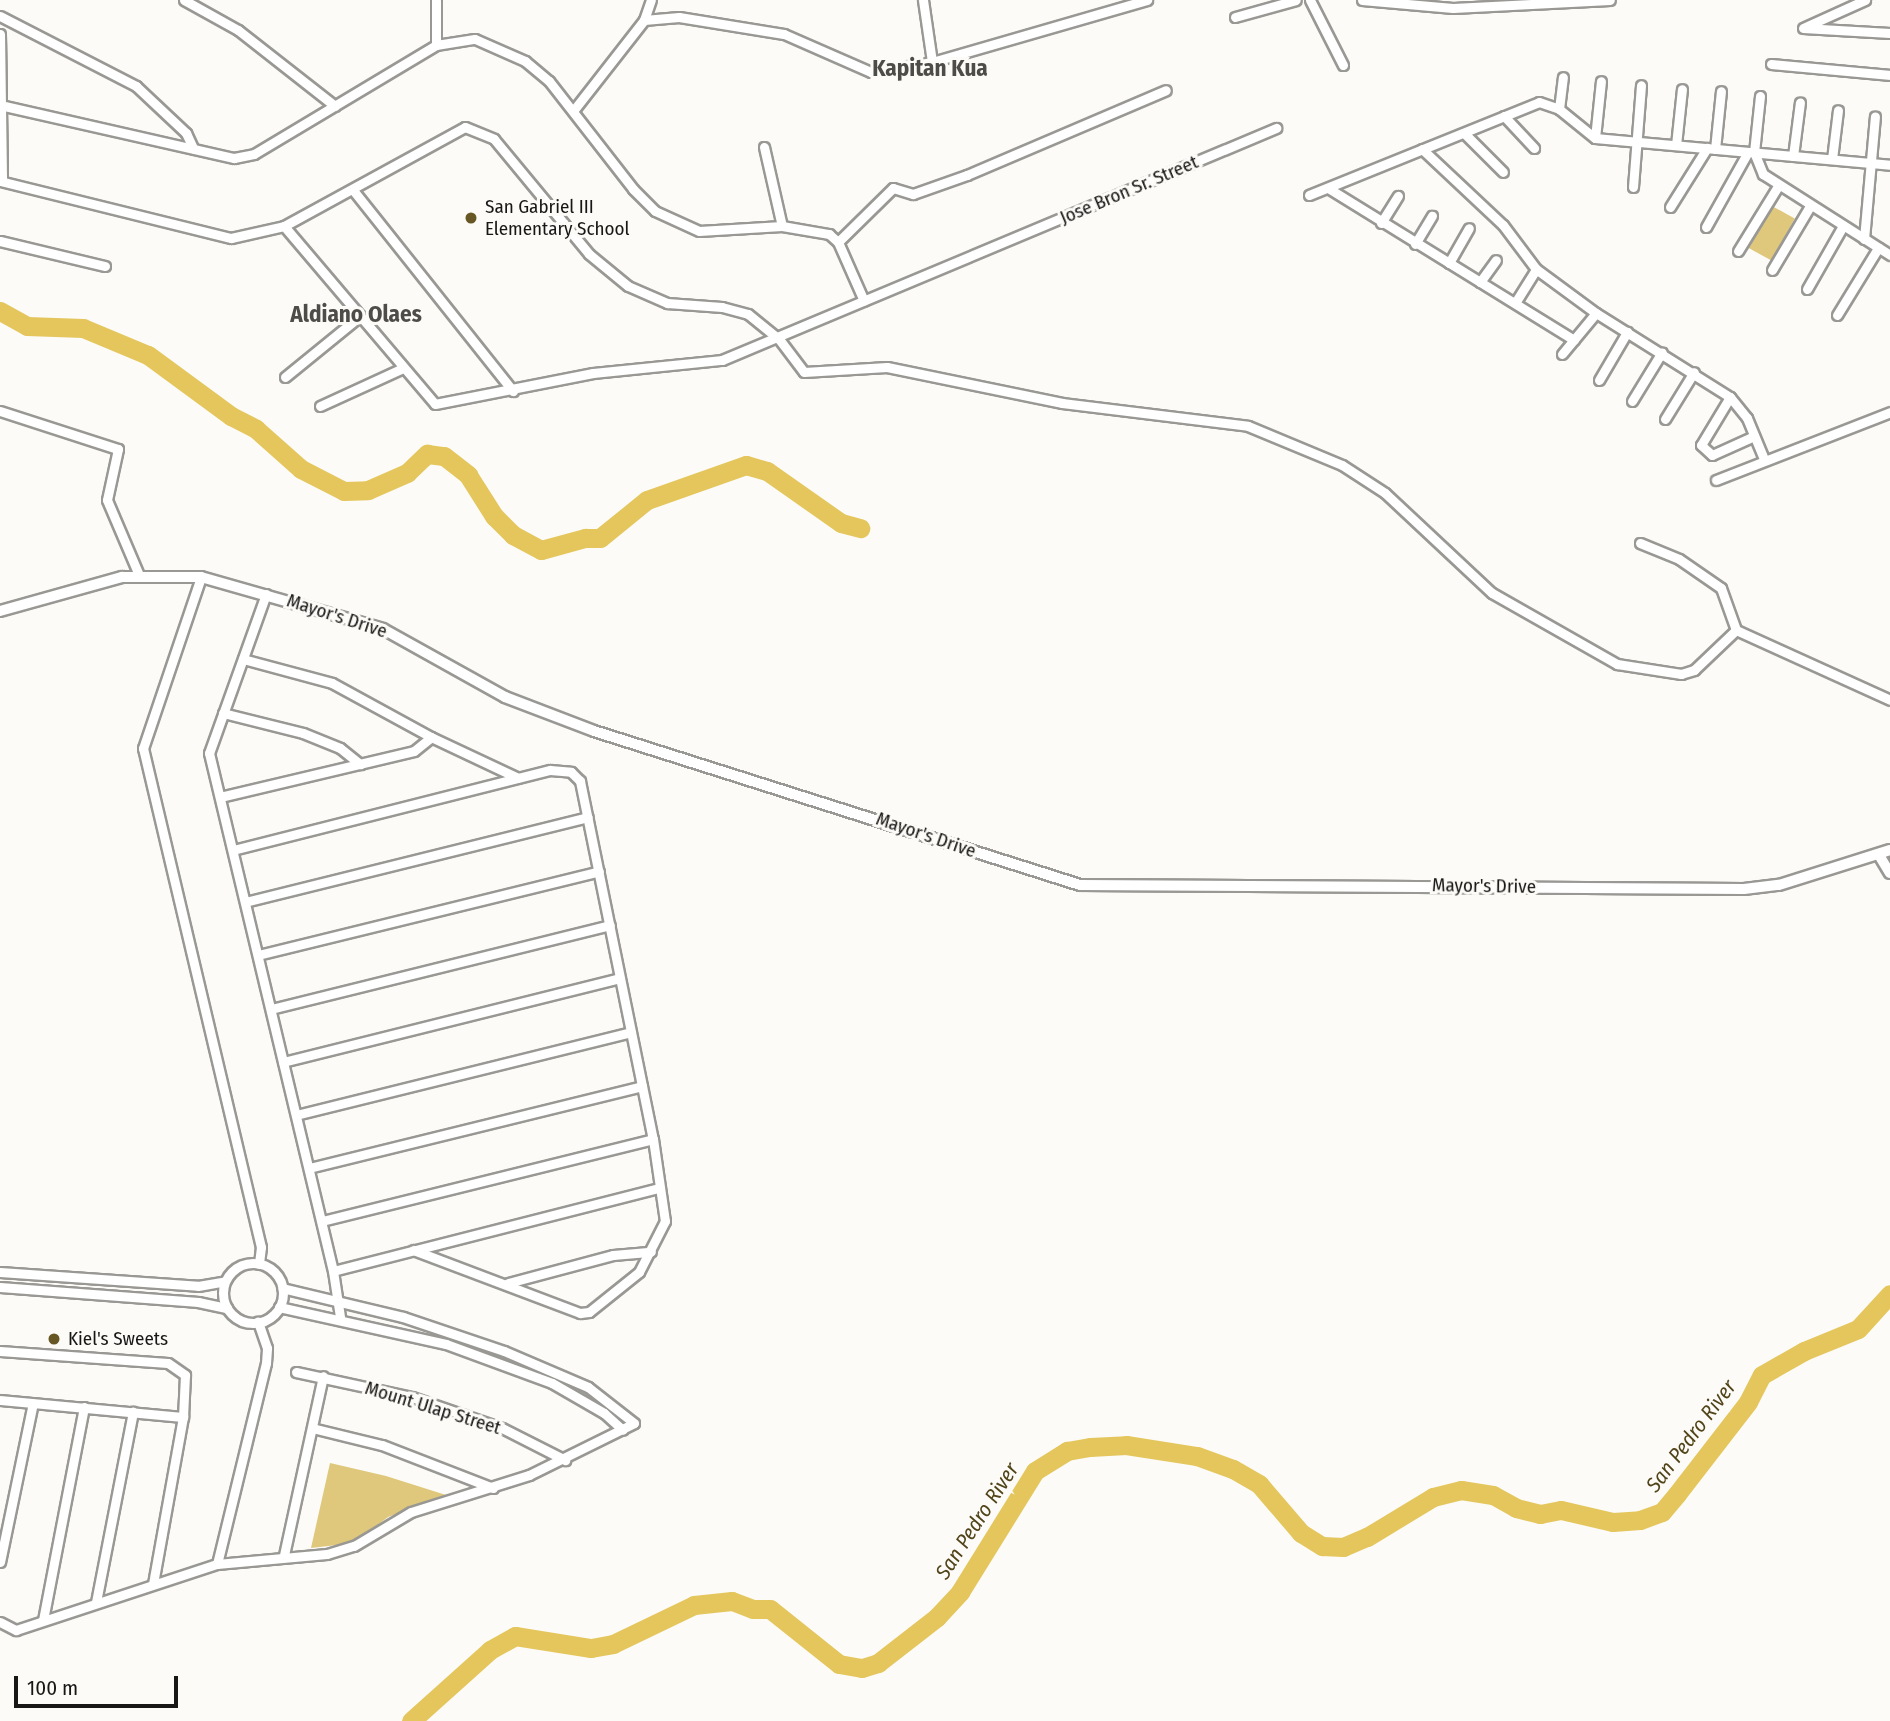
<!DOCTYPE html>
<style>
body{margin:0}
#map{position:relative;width:1890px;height:1721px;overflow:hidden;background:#fcfbf7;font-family:"Fira Sans Condensed",sans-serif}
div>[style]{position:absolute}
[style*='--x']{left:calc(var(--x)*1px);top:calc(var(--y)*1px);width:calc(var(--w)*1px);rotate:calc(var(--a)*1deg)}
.green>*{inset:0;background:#dfc87b;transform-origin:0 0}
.river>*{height:19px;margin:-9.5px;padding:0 9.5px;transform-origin:9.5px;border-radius:9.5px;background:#e4c65d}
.roads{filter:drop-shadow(2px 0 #999894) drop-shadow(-2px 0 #999894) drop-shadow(0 2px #999894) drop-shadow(0 -2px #999894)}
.minor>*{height:9px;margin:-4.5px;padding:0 4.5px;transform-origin:4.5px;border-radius:4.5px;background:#fff}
.minor>.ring{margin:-4.5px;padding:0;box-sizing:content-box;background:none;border:9px solid #fff;border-radius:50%}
.tertiary>*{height:10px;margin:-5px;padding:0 5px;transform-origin:5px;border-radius:5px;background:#fff}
.dots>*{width:19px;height:19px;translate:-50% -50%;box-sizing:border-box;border:4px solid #fcfbf7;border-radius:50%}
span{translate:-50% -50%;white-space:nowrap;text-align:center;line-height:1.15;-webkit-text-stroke:6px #fcfbf7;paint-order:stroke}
.street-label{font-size:19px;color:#181716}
.poi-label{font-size:19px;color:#181716}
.left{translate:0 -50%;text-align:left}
.water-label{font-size:21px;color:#514419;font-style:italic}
.quarter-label{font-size:23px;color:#4d4c49;font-weight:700}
.scale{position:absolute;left:14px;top:1676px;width:164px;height:32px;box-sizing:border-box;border:4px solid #181716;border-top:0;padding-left:9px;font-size:21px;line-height:24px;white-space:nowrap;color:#181716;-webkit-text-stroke:5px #fcfbf7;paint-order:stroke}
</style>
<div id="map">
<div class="green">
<i style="left:1772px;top:206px;width:26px;height:48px;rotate:29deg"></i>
<i style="clip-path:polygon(330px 1463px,386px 1476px,446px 1495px,388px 1517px,354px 1543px,311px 1548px)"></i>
</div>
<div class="river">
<i style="--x:0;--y:311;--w:31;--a:29"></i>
<i style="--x:27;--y:326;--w:56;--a:2"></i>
<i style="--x:83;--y:328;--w:70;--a:22.6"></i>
<i style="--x:148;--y:355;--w:103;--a:36.3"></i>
<i style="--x:231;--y:416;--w:28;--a:27"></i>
<i style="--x:256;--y:429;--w:60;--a:41.6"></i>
<i style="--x:301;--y:469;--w:48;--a:27.1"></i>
<i style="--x:344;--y:491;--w:24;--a:-2"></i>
<i style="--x:368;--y:490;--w:43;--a:-23.6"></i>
<i style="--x:407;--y:473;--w:28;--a:-44"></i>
<i style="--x:427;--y:454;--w:17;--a:7"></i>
<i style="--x:444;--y:456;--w:31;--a:38"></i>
<i style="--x:468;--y:475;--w:49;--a:57.6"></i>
<i style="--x:494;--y:516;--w:27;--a:45"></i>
<i style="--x:513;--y:535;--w:32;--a:28"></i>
<i style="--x:541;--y:550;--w:46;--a:-15.3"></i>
<i style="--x:585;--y:538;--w:15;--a:0"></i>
<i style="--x:600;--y:538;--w:60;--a:-39"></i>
<i style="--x:647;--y:500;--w:105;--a:-19.5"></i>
<i style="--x:746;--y:465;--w:22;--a:16"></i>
<i style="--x:767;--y:471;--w:90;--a:35.1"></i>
<i style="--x:841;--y:523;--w:20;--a:15"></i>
<i style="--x:411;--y:1721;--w:106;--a:-41.9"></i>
<i style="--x:490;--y:1650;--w:29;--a:-29"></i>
<i style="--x:515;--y:1636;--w:77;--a:9"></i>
<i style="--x:591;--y:1648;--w:22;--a:-10"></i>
<i style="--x:613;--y:1644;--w:90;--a:-25.7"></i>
<i style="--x:694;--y:1605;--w:38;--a:-6"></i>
<i style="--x:732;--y:1601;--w:22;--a:21"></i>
<i style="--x:753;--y:1609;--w:17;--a:0"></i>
<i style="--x:770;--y:1609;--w:88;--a:38.6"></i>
<i style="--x:839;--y:1664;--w:23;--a:10"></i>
<i style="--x:862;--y:1668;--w:17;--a:-17"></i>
<i style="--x:878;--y:1663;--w:75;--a:-37.9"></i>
<i style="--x:937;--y:1617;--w:34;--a:-47"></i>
<i style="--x:960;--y:1592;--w:142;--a:-58.2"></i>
<i style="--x:1035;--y:1471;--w:38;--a:-32"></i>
<i style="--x:1067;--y:1451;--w:23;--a:-10"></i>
<i style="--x:1090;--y:1447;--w:36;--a:-3"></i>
<i style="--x:1126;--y:1445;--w:72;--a:8.8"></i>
<i style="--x:1197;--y:1456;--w:38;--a:20"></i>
<i style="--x:1233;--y:1469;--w:30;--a:30"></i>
<i style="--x:1259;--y:1484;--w:65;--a:49.4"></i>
<i style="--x:1301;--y:1533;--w:25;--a:32"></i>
<i style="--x:1322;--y:1546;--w:21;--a:3"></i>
<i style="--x:1343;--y:1547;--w:26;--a:-23"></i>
<i style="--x:1367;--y:1537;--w:77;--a:-31.2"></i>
<i style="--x:1433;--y:1497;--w:29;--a:-14"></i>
<i style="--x:1461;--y:1490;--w:32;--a:9"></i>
<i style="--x:1493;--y:1495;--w:26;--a:29"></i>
<i style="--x:1516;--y:1508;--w:25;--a:14"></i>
<i style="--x:1540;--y:1514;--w:21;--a:-11"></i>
<i style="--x:1561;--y:1510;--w:53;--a:13"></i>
<i style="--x:1613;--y:1522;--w:27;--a:-4"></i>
<i style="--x:1640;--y:1520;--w:23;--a:-20"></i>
<i style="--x:1662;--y:1512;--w:23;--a:-50"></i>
<i style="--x:1677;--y:1494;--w:116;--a:-52.3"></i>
<i style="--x:1748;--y:1402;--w:30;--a:-63"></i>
<i style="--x:1762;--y:1375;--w:48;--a:-29.7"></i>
<i style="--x:1804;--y:1351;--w:58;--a:-22.2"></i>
<i style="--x:1858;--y:1329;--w:47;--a:-47.6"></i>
</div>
<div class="roads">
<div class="minor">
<i style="--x:184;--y:0;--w:62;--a:29.1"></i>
<i style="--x:238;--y:30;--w:123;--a:38.1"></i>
<i style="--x:436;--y:0;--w:45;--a:90"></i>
<i style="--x:923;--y:0;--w:63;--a:81.7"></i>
<i style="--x:1310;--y:0;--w:73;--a:63.1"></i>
<i style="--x:1362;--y:0;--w:91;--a:5"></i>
<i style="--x:1453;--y:8;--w:157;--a:-2.9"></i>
<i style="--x:0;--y:16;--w:153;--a:27.2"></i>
<i style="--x:136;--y:86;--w:69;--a:43.2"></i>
<i style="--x:186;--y:133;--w:17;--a:65"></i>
<i style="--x:1235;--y:17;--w:63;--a:-15.6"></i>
<i style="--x:644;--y:20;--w:35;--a:-5"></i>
<i style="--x:679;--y:17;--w:106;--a:9.2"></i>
<i style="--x:784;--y:34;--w:95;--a:23.6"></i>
<i style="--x:871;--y:72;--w:62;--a:-9.3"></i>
<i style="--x:932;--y:62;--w:224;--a:-16.1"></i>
<i style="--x:1805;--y:27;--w:66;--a:-24.2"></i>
<i style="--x:1803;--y:28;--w:87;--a:3.3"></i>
<i style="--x:0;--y:34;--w:147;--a:89.2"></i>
<i style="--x:1771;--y:64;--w:120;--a:5.3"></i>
<i style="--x:1760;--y:96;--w:56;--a:96.1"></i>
<i style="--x:1754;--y:152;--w:24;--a:68"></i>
<i style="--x:1763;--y:174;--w:151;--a:32.5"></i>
<i style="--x:0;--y:105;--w:240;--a:12.8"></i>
<i style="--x:234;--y:158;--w:20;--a:-11"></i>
<i style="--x:254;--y:154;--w:212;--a:-30.9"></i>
<i style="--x:436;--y:45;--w:39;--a:-9"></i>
<i style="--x:475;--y:39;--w:55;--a:23.7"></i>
<i style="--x:525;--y:61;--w:31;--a:40"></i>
<i style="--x:549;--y:81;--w:137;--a:52.1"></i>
<i style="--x:633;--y:189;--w:31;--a:45"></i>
<i style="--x:655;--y:211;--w:48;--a:24.4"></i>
<i style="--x:699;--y:231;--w:83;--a:-3.4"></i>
<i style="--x:782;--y:226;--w:48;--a:9.7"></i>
<i style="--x:829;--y:234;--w:12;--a:42"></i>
<i style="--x:838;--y:242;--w:64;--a:66.2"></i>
<i style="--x:1559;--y:109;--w:32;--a:-83"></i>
<i style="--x:573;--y:111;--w:115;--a:-52"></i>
<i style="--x:644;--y:20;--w:21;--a:-71"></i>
<i style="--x:1504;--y:116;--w:44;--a:46.8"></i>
<i style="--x:1464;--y:133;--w:55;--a:45"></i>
<i style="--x:1595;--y:138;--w:57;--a:-84"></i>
<i style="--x:1676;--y:145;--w:56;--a:-83.9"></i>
<i style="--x:764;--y:147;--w:81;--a:77.2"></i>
<i style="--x:1422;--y:149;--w:111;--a:43.2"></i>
<i style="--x:1503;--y:225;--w:55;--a:53.1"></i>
<i style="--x:1536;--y:269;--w:74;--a:36.3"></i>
<i style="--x:1596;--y:313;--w:158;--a:32.1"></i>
<i style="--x:1730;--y:397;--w:27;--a:51"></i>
<i style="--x:1747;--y:418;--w:44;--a:67.5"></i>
<i style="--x:1715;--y:149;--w:58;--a:-84.1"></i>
<i style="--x:1793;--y:156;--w:54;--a:-82.6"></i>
<i style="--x:1832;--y:159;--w:49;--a:-83"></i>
<i style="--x:0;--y:181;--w:238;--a:13.9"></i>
<i style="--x:231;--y:238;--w:54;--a:-12.8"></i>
<i style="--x:284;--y:226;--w:206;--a:-28.7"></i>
<i style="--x:465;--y:127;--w:31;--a:22"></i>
<i style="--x:494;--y:139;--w:149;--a:50.4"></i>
<i style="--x:589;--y:254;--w:50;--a:39.4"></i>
<i style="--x:628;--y:286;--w:43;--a:23.6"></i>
<i style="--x:667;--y:303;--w:55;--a:4.2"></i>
<i style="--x:722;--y:307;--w:27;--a:15"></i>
<i style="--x:748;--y:314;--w:40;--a:39"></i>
<i style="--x:779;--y:339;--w:41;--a:52.9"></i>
<i style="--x:804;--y:372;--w:83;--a:-3.4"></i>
<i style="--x:887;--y:367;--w:179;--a:11.6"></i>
<i style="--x:1062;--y:403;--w:187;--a:7"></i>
<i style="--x:1248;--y:426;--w:102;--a:22.5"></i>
<i style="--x:1342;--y:465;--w:51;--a:33.1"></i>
<i style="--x:1385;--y:493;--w:146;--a:43.1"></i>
<i style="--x:1492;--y:593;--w:144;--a:29.6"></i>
<i style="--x:1617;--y:664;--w:65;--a:8.9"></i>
<i style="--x:1681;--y:674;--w:14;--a:-17"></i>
<i style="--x:1694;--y:670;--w:58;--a:-43.6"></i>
<i style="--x:1633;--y:187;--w:102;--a:-85.5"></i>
<i style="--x:1328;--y:188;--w:289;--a:31.7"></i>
<i style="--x:353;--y:190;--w:257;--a:51.5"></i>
<i style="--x:1309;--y:195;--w:248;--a:-22"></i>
<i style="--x:1539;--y:102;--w:21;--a:19"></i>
<i style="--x:1559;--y:109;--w:46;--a:38.9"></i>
<i style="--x:1595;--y:138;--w:296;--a:5.2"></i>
<i style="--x:1670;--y:207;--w:70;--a:-57.9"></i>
<i style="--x:1381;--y:223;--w:32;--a:-58"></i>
<i style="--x:284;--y:226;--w:233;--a:49.7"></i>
<i style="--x:435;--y:404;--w:161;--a:-11.1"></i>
<i style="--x:593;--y:373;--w:130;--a:-5.8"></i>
<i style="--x:722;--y:360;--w:601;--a:-22.72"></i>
<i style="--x:1706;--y:227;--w:86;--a:-60.8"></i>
<i style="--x:1864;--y:239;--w:123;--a:-84.9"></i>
<i style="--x:0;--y:241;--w:108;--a:13.4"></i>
<i style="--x:838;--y:242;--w:77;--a:-44.5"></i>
<i style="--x:893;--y:188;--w:21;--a:17"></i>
<i style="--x:913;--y:194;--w:57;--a:-19.4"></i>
<i style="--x:967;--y:175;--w:216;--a:-23.1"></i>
<i style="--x:1415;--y:244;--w:33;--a:-59"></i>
<i style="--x:1738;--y:251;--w:76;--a:-58.4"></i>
<i style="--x:1449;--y:263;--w:40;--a:-60.3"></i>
<i style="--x:1772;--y:270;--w:74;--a:-59.3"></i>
<i style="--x:1480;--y:282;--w:27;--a:-54"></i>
<i style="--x:1807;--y:289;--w:73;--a:-60.3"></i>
<i style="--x:1515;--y:303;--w:40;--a:-58"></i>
<i style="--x:1837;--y:315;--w:79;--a:-58.5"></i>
<i style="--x:1562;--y:354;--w:53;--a:-50.3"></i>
<i style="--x:285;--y:377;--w:97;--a:-39.1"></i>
<i style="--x:1599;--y:380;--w:56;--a:-59.7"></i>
<i style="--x:1730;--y:397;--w:56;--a:121.1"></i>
<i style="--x:1701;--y:445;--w:15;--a:42"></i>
<i style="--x:1712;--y:455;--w:46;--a:-24.3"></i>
<i style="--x:1632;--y:401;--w:57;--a:-58.5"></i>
<i style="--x:320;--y:406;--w:91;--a:-24.6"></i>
<i style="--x:0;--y:411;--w:124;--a:17.9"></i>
<i style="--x:118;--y:449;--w:52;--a:102.2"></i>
<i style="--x:107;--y:500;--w:82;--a:66.9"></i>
<i style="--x:1665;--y:419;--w:55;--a:-58.3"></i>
<i style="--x:1716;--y:480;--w:187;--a:-21.3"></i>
<i style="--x:1640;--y:543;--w:42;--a:22.3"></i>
<i style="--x:1679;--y:559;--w:51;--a:34.6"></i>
<i style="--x:1721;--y:588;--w:45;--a:70.3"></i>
<i style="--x:1736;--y:630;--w:169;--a:24.4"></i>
<i style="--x:201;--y:577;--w:181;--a:108.7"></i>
<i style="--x:143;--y:748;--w:513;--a:76.7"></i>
<i style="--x:261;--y:1247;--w:17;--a:97"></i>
<i style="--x:266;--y:594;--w:169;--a:109.7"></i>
<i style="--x:209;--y:753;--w:533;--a:76.54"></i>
<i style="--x:333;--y:1271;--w:47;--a:81.3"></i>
<i style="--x:243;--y:659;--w:92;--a:15.1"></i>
<i style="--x:332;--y:683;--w:113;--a:28.6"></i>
<i style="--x:431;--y:737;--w:96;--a:25.2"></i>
<i style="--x:223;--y:713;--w:82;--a:14"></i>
<i style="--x:303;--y:733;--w:40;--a:22"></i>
<i style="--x:340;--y:748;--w:26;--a:39"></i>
<i style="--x:220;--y:797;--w:199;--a:-13.3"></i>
<i style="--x:414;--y:751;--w:22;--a:-39"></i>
<i style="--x:233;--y:850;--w:327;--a:-14.2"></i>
<i style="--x:550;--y:770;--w:21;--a:5"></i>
<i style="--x:571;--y:772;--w:13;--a:45"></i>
<i style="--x:580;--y:781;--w:365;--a:78.5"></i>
<i style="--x:653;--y:1139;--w:83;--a:81.7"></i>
<i style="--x:665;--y:1221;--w:57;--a:117"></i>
<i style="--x:639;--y:1272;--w:64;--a:141.3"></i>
<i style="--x:589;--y:1312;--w:9;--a:174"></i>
<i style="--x:580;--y:1313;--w:178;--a:-159.3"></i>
<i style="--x:245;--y:902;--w:353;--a:-13.9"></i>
<i style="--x:258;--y:955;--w:351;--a:-13.8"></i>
<i style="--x:271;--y:1009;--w:349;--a:-13.9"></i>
<i style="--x:283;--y:1062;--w:347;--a:-14"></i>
<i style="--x:296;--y:1115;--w:345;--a:-13.9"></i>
<i style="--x:309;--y:1168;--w:343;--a:-13.8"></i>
<i style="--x:322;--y:1221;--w:341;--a:-13.9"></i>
<i class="ring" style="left:223px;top:1263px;width:51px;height:51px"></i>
<i style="--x:333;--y:1271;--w:336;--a:-14.3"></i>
<i style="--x:0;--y:1272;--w:198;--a:4"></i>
<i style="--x:198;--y:1286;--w:27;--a:-10"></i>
<i style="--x:508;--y:1283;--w:109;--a:-14.9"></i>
<i style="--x:613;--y:1255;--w:38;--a:-5"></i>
<i style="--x:0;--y:1287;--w:199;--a:4.3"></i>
<i style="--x:198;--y:1302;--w:30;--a:12"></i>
<i style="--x:279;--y:1307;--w:171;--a:12.5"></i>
<i style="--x:446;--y:1344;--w:113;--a:20.2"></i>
<i style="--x:552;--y:1383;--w:60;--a:30"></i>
<i style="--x:604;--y:1413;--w:25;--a:42"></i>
<i style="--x:0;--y:1351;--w:168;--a:4.1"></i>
<i style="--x:168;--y:1363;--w:21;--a:35"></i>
<i style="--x:185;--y:1375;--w:42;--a:92.7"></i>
<i style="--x:183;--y:1417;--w:169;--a:100.2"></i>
<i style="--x:296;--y:1372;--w:119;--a:12.2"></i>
<i style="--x:412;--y:1397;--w:95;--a:19"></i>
<i style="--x:502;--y:1428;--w:71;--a:26.9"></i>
<i style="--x:0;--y:1400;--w:184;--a:5.3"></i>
<i style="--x:312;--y:1428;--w:72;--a:13.7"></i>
<i style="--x:382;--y:1445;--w:119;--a:21.2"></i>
<i style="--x:284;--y:1555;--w:183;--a:-77.7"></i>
<i style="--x:0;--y:1562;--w:162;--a:-78.3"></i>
<i style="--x:217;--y:1564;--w:207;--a:-76.3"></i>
<i style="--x:266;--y:1363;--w:15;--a:-86"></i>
<i style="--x:267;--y:1348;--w:28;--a:-109"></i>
<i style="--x:96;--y:1602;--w:194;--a:-79"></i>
<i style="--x:43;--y:1620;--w:217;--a:-79.1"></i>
<i style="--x:0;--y:1622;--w:18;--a:27"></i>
<i style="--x:16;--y:1630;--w:212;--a:-18.2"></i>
<i style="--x:217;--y:1564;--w:110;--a:-5.2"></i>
<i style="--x:327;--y:1554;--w:28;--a:-17"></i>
<i style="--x:354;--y:1546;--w:66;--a:-30.8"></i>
<i style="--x:411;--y:1512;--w:124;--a:-17.4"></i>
<i style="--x:529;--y:1475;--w:117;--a:-26.3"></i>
<i style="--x:634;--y:1423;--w:58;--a:-142"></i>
<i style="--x:588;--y:1387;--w:91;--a:-156.8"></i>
<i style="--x:504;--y:1351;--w:107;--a:-161.4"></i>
<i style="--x:403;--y:1317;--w:124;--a:-166.5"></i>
</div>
<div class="tertiary">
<i style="--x:0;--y:611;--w:127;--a:-15.6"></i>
<i style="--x:122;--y:577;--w:79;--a:0"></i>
<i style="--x:201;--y:577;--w:189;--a:15.9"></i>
<i style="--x:383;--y:629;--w:140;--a:29.1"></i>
<i style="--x:505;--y:697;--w:95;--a:20.9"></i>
<i style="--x:594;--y:731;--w:510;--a:17.58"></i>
<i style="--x:1080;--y:885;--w:664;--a:0.35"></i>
<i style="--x:1744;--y:889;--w:35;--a:-7"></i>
<i style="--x:1779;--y:885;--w:116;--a:-17.5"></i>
<i style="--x:1879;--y:855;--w:21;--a:59"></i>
</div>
</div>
<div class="dots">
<i style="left:471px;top:218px;background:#665724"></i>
<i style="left:54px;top:1339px;background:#665724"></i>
</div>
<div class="street-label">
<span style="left:1129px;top:190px;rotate:-23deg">Jose Bron Sr. Street</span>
<span style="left:337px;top:616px;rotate:18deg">Mayor's Drive</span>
<span style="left:926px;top:835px;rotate:19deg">Mayor's Drive</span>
<span style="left:1484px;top:886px;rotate:1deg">Mayor's Drive</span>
<span style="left:433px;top:1408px;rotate:17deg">Mount Ulap Street</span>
</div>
<div class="poi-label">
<span class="left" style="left:485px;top:218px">San Gabriel III<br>Elementary School</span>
<span class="left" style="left:68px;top:1339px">Kiel's Sweets</span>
</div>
<div class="water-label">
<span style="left:1691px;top:1436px;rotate:-53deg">San Pedro River</span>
<span style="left:977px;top:1521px;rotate:-57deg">San Pedro River</span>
</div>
<div class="quarter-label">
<span style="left:930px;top:68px">Kapitan Kua</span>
<span style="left:356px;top:314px">Aldiano Olaes</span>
</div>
<div class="scale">100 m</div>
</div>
